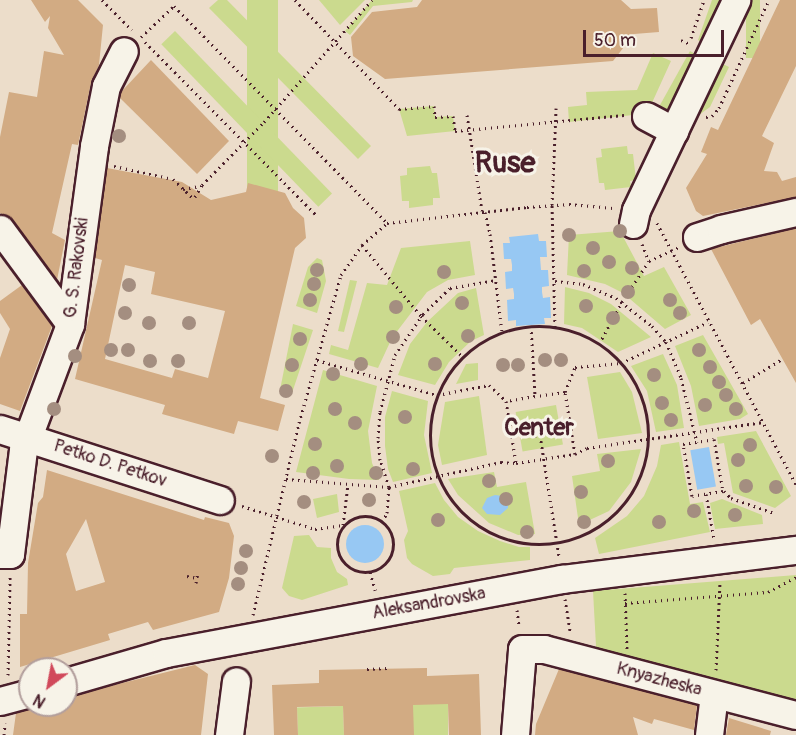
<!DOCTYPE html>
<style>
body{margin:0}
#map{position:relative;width:796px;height:735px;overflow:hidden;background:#ecddca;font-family:Pangolin,sans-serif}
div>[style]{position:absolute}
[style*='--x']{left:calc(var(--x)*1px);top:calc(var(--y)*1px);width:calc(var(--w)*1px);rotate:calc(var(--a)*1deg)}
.green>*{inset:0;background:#cbda8e;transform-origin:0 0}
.water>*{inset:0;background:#97c8f3;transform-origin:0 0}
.round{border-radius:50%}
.building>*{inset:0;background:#d2ab83}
.path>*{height:3px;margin-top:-1.5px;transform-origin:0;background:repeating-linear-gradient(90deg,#4a1f2b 0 1.5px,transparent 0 6px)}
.path>.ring{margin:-1.5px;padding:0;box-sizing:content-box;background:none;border:3px solid #4a1f2b;border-radius:50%}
.roads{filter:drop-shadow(2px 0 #4a1f2b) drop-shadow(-2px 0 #4a1f2b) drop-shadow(0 2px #4a1f2b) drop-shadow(0 -2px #4a1f2b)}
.minor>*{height:27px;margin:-13.5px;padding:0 13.5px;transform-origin:13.5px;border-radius:13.5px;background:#f7f3e8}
.trees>*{width:14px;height:14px;margin:-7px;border-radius:50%;background:#a48e80}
span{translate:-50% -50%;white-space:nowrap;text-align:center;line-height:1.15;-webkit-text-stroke:6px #f7f3e8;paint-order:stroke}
.street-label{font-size:18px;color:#4a1f2b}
.district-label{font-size:24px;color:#4a1f2b;font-weight:700}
.town-label{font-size:30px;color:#4a1f2b;font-weight:700}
.north{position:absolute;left:18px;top:657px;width:60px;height:60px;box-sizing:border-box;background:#f7f3e8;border:2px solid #b29e9c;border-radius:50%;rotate:212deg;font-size:16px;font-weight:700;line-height:24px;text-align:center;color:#4a1f2b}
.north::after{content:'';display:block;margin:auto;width:21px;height:27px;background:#d1495b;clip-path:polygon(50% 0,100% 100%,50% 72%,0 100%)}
.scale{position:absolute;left:583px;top:30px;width:141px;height:27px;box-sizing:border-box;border:3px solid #4a1f2b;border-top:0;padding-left:8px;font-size:18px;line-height:21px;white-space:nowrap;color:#4a1f2b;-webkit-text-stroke:4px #f7f3e8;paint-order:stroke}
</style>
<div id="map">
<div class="green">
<i style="clip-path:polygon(218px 0,227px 0,371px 146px,358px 159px,209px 8px)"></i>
<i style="left:247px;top:0;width:31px;height:194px"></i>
<i style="clip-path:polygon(319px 0,365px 0,340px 25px)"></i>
<i style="clip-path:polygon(372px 0,413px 0,412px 2px,373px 6px,350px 35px,345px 31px)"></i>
<i style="clip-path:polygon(712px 0,725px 0,704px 44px,698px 40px)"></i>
<i style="left:746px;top:0;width:14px;height:58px"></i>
<i style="left:175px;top:31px;width:226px;height:19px;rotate:46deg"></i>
<i style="left:690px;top:51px;width:10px;height:73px;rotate:29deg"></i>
<i style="clip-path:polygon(653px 53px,671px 61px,646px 116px,642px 114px,569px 122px,568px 107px,587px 105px,586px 92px,637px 90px)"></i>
<i style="clip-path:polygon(717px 61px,729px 67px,710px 107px,699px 115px,690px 129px)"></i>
<i style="clip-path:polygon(434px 106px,435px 117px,453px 116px,455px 131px,407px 136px,399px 109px)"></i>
<i style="clip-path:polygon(627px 146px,628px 154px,633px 154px,636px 180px,630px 181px,631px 187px,605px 190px,604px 183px,599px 183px,596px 158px,602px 157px,601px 149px)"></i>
<i style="clip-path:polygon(430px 166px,432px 173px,437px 173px,440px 198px,433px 198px,433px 205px,409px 208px,409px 201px,402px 201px,400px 176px,407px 175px,407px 168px)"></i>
<i style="clip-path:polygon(620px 231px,644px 276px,664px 267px,691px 315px,665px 329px,623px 293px,605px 284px,567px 275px,569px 235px)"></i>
<i style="clip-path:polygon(470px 241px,475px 275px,448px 280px,427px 292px,392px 338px,378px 368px,329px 354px,331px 345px,348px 350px,367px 283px,387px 285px,401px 248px)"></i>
<i style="clip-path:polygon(317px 258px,322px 260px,326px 281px,317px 313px,296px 306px,308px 267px)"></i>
<i style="clip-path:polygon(350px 280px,357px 281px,344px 332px,338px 331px)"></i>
<i style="clip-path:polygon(565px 287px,589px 293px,611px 304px,651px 337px,618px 352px,582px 328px,564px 324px)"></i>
<i style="clip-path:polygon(476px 288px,484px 335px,471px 341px,449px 362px,435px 385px,398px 375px,410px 344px,427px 322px,458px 293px)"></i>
<i style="clip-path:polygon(293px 324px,313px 330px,292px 393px,280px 390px)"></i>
<i style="clip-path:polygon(703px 335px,748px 414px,740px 419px,699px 426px,691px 386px,675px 346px)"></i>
<i style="clip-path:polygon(663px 354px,677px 385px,684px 428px,656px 432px,647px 391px,631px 366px)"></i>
<i style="clip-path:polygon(478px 363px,478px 380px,456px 384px,466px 364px)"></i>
<i style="clip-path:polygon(323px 370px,377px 386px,368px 431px,372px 463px,379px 480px,349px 479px,296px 472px)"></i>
<i style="clip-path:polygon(620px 372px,632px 392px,642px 433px,598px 439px,587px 377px)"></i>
<i style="clip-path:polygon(392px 391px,428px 401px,424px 435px,432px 473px,393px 482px,388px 469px,385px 446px,385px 417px)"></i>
<i style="clip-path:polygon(479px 396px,487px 455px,442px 465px,438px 445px,445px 402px)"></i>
<i style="left:556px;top:405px;width:40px;height:41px;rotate:80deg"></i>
<i style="clip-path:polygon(756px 431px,791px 496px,775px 508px,733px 493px,724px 443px,718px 444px,717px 437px)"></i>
<i style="clip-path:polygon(679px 442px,690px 504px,703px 502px,710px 532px,599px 554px,595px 538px,627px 516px,644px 496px,657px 466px,661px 445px)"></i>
<i style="clip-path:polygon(641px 449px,631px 482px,609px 511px,579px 525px,572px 476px,600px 471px,597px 454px)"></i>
<i style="clip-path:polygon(494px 472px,497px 487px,526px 482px,535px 534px,518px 535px,489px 523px,458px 495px,448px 479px)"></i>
<i style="clip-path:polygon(435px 483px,444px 500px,458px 517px,478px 531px,500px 541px,519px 547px,530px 547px,530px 560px,454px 568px,450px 574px,433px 576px,412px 564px,407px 558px,404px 540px,408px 531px,399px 491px)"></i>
<i style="clip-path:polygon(337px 494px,339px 512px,317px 518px,313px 499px)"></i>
<i style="clip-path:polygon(722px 499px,762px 515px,763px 524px,715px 529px,710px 503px)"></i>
<i style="clip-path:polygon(309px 535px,317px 547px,331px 548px,331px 558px,337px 572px,347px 579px,348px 585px,302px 600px,289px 596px,282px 588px,294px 536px)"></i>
<i style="clip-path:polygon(796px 575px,796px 715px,597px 664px,593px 591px)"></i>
<i style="left:413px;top:704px;width:35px;height:31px"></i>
<i style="left:343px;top:706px;width:29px;height:46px;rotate:88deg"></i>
</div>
<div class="water">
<i style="clip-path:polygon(538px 234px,539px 241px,546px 241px,547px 257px,540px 257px,541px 270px,548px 270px,549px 286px,542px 287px,542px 292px,543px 298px,550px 297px,551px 318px,544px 318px,545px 324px,516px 326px,516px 320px,508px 321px,507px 300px,514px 299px,514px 294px,513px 288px,506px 289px,505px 272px,512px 271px,512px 265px,511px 259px,504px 259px,503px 243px,510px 243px,509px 237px)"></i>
<i style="left:709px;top:447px;width:40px;height:19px;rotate:80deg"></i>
<i style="clip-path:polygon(495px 495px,503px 496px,508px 501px,508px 508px,500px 515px,487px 514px,482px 508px,487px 498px)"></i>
<i class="round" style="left:346px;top:525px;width:38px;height:38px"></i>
</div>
<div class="building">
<i style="clip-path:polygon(31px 0,78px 0,103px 25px,99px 65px,91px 83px,78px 145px,72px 144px,52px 233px,65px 240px,57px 280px,13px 220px,0 213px,0 137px,9px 92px,37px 97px,44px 51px,64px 55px,48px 28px,50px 16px,45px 22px)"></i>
<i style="clip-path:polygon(422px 0,621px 0,631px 9px,657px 8px,659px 32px,634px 34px,613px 61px,385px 79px,353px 56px,351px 37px,372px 12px,417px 7px)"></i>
<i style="clip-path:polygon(780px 0,796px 0,796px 66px,762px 136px,774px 143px,764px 171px,777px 172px,782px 181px,796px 177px,796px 197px,703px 216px,696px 211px,686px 188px,707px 154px,701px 152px,711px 127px,718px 130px)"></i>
<i style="clip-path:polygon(151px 60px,229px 141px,197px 174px,120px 98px,121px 92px)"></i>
<i style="clip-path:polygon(evenodd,107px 168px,182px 182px,211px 200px,246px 192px,248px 183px,285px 193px,293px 208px,304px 218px,306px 238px,295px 248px,260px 398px,285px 405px,278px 431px,238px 421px,234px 434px,162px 414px,165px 405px,75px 379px,102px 260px,95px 258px,107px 168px,125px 265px,155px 272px,151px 294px,225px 311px,208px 378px,175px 369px,172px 378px,105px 359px,125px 265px)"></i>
<i style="clip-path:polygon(796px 228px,796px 383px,760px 319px,751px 325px,711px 249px)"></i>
<i style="clip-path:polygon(22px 285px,52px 326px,20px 411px,0 404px,0 358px,10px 329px,0 313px,0 301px)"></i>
<i style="clip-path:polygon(evenodd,47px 470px,204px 520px,205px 517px,229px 523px,234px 536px,229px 578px,219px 612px,153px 630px,148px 622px,108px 634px,110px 640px,20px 667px,20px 614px,27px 614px,28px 563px,38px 503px,43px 497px,47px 470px,86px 519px,105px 582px,76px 591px,66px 554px,86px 519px)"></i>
<i style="clip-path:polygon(195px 665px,208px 674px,201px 735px,13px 735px,16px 713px,40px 705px,66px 705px,66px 697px)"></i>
<i style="clip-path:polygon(427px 668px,427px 676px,479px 674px,481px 735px,449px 735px,448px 704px,413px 705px,414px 735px,344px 735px,343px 706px,297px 707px,298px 735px,274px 735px,272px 685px,319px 683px,319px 670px)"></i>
<i style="clip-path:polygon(559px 669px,697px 705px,694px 730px,654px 719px,652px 724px,633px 717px,638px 735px,535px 735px,536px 724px)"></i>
<i style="clip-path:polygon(729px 718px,771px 731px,770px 735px,726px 735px)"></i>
</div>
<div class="path">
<i style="--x:102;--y:0;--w:42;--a:45"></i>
<i style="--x:295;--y:0;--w:151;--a:46.3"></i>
<i style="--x:399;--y:109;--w:35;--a:-5"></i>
<i style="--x:434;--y:106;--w:11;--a:85"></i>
<i style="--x:435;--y:117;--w:18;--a:-3"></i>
<i style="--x:453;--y:116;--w:15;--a:82"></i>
<i style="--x:455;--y:131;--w:170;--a:-5.4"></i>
<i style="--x:141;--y:37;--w:45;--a:-43.2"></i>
<i style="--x:174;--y:6;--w:304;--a:45.5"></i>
<i style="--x:691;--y:38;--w:40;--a:-71.1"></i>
<i style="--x:681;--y:40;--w:10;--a:24"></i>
<i style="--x:145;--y:42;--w:245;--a:45.3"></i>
<i style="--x:467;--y:115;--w:97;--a:81.1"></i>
<i style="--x:706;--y:117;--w:6;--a:-9"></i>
<i style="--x:712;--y:116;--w:11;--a:-49"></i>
<i style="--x:719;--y:108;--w:119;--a:-65.2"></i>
<i style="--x:114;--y:166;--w:60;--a:12.4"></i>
<i style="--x:173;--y:179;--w:28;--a:44"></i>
<i style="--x:183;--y:189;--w:17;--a:-10"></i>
<i style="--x:195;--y:197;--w:14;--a:-60"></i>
<i style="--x:202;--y:185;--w:88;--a:-45.5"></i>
<i style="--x:264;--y:122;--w:163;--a:-48.5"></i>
<i style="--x:485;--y:212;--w:23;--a:77"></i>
<i style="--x:490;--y:234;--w:99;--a:83"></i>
<i style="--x:657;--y:223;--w:296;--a:62"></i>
<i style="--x:642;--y:244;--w:18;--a:68"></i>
<i style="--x:362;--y:245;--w:92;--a:50.3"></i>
<i style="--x:421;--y:316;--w:59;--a:44.3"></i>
<i style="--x:555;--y:281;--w:28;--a:6"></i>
<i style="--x:583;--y:284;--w:36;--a:23"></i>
<i style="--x:616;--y:298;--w:46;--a:37.9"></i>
<i style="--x:652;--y:326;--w:21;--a:49"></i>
<i style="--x:666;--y:342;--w:39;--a:67"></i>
<i style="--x:681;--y:378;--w:66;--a:76"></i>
<i class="ring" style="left:430px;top:326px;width:215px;height:215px"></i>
<i style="--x:531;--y:326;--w:70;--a:86.7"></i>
<i style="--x:535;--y:396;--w:29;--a:170"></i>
<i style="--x:506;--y:401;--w:63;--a:80.8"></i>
<i style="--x:516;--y:463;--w:60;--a:-8.7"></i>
<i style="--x:575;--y:454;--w:63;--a:-99.2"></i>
<i style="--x:565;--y:392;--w:30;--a:172"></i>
<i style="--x:555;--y:327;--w:122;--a:-91.4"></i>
<i style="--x:552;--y:205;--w:97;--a:-87.6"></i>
<i style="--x:599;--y:344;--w:48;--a:-61.3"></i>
<i style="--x:622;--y:302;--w:49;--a:-56.6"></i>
<i style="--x:649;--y:261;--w:33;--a:-25"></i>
<i style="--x:317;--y:360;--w:125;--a:16.3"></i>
<i style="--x:437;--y:395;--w:53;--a:-10.9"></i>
<i style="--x:489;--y:385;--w:23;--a:43"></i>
<i style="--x:743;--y:383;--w:46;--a:-31.6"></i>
<i style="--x:565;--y:392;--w:27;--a:-68"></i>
<i style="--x:575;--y:367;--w:46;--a:-5"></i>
<i style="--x:621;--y:363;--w:96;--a:-25.2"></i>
<i style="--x:546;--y:420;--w:13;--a:81"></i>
<i style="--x:548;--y:433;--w:16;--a:169"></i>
<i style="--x:532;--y:436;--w:14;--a:-98"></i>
<i style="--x:530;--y:422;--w:16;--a:-7"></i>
<i style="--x:540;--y:435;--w:123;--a:81.1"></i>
<i style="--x:714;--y:439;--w:53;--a:80.2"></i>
<i style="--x:723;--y:491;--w:31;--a:171"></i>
<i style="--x:692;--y:496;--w:53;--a:-99.8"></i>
<i style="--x:683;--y:444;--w:31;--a:-9"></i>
<i style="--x:575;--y:454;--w:13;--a:-27"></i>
<i style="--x:587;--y:448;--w:179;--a:-8.4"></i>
<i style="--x:286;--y:479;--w:103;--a:4.4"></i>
<i style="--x:389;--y:487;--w:115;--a:-12.6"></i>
<i style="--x:501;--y:462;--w:15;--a:4"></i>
<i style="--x:724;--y:491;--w:10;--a:45"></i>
<i style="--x:731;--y:498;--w:46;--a:19.2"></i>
<i style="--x:706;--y:494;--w:46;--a:79.9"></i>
<i style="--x:242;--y:506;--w:77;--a:17.5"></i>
<i style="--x:315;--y:529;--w:28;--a:-8"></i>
<i style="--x:343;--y:525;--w:39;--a:-83"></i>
<i class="ring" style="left:337px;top:516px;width:53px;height:53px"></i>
<i style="--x:382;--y:522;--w:10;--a:-61"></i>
<i style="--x:387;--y:513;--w:26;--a:-86"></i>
<i style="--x:389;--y:487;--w:28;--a:-108"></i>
<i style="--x:380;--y:460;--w:22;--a:-95"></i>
<i style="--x:378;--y:438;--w:26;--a:-86"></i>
<i style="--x:380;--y:412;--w:59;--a:-75.3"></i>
<i style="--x:395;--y:355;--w:50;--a:-55.7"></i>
<i style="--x:423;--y:314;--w:37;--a:-44"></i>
<i style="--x:450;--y:288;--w:47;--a:-9.9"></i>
<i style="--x:370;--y:572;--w:19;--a:74"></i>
<i style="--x:187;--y:576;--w:10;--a:11"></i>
<i style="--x:196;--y:583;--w:11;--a:-80"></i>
<i style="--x:625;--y:593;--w:56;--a:88"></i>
<i style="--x:565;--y:599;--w:33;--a:81"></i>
<i style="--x:625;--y:603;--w:143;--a:-4.4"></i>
<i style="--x:768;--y:592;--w:32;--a:-28"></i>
<i style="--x:517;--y:610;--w:17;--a:83"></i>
<i style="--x:253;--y:615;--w:197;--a:-76.5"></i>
<i style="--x:299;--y:423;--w:154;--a:-74.2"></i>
<i style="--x:341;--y:275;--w:37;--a:-55"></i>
<i style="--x:362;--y:245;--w:33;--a:-41"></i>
<i style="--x:387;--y:223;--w:141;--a:-6.5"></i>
<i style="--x:527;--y:207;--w:42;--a:-4.1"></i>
<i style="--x:569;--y:204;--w:44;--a:5.2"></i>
<i style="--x:367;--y:669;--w:20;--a:-3"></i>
<i style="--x:716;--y:670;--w:89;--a:-87.4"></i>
<i style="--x:8;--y:675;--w:99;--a:-88.8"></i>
<i style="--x:4;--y:735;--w:12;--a:-85"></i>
</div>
<div class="roads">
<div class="minor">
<i style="--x:646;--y:116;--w:32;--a:28"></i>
<i style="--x:633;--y:224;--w:14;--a:-78"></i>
<i style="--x:636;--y:210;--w:233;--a:-64.5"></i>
<i style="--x:0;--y:229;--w:118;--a:53.6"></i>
<i style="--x:697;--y:237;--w:25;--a:-18"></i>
<i style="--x:721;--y:229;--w:77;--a:-12.8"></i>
<i style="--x:0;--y:429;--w:231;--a:17.9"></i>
<i style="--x:0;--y:554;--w:10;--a:0"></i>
<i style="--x:10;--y:554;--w:105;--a:-82.9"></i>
<i style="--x:23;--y:450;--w:134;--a:-69.5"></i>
<i style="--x:70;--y:324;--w:180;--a:-82.3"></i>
<i style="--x:94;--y:146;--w:61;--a:-78.7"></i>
<i style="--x:106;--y:86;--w:39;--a:-63"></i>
<i style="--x:66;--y:682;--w:104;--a:-16.2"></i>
<i style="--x:166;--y:653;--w:403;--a:-10.6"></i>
<i style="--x:562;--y:579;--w:236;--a:-7.1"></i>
<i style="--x:0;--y:701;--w:31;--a:-15"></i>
<i style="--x:229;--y:735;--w:54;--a:-82.6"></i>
<i style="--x:515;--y:735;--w:86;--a:-85.3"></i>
<i style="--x:522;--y:649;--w:22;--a:0"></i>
<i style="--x:544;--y:649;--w:260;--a:14.7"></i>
<i style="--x:709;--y:735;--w:41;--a:-83"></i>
</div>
</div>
<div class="trees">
<i style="left:119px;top:136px"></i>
<i style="left:620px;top:231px"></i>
<i style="left:569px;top:235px"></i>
<i style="left:593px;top:248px"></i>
<i style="left:609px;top:262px"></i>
<i style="left:632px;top:268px"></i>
<i style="left:317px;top:270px"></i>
<i style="left:584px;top:271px"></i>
<i style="left:444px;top:272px"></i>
<i style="left:314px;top:284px"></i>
<i style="left:129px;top:285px"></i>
<i style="left:628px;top:292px"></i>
<i style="left:310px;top:300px"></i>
<i style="left:670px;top:300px"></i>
<i style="left:462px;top:303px"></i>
<i style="left:586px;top:306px"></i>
<i style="left:396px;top:307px"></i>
<i style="left:125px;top:313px"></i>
<i style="left:680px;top:313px"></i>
<i style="left:613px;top:318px"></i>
<i style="left:149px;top:323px"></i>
<i style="left:189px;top:323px"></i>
<i style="left:468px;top:336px"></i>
<i style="left:393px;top:337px"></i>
<i style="left:300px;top:339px"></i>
<i style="left:111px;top:350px"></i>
<i style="left:128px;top:350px"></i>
<i style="left:699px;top:350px"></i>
<i style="left:75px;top:356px"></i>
<i style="left:545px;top:360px"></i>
<i style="left:561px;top:360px"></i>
<i style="left:150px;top:361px"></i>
<i style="left:178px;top:361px"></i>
<i style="left:361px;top:364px"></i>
<i style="left:435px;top:364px"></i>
<i style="left:292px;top:365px"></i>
<i style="left:503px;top:365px"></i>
<i style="left:518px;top:365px"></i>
<i style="left:710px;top:367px"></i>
<i style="left:333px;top:374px"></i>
<i style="left:654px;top:375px"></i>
<i style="left:719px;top:382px"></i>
<i style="left:286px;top:391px"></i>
<i style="left:726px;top:395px"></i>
<i style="left:662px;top:403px"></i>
<i style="left:705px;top:405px"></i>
<i style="left:54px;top:409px"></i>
<i style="left:335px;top:409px"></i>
<i style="left:736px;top:409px"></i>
<i style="left:405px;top:417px"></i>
<i style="left:671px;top:420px"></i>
<i style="left:355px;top:423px"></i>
<i style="left:315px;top:444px"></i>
<i style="left:750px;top:445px"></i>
<i style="left:272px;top:456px"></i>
<i style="left:738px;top:460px"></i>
<i style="left:608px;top:461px"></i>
<i style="left:337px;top:466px"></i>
<i style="left:413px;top:469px"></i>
<i style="left:313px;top:473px"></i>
<i style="left:376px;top:473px"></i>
<i style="left:489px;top:481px"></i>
<i style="left:746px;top:486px"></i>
<i style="left:776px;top:487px"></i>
<i style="left:581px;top:492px"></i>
<i style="left:506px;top:499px"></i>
<i style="left:369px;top:500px"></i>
<i style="left:304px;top:502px"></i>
<i style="left:694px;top:511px"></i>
<i style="left:735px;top:515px"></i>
<i style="left:438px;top:520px"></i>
<i style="left:584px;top:522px"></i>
<i style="left:659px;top:522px"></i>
<i style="left:527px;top:532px"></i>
<i style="left:246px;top:551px"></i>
<i style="left:241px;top:568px"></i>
<i style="left:238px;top:584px"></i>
</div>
<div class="street-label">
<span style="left:77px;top:268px;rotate:-83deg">G. S. Rakovski</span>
<span style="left:110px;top:464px;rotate:18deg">Petko D. Petkov</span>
<span style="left:429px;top:604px;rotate:-10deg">Aleksandrovska</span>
<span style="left:659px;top:680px;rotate:15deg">Knyazheska</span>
</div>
<div class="district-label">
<span style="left:539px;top:428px">Center</span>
</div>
<div class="town-label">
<span style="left:505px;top:163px">Ruse</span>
</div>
<div class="north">N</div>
<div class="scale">50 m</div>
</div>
